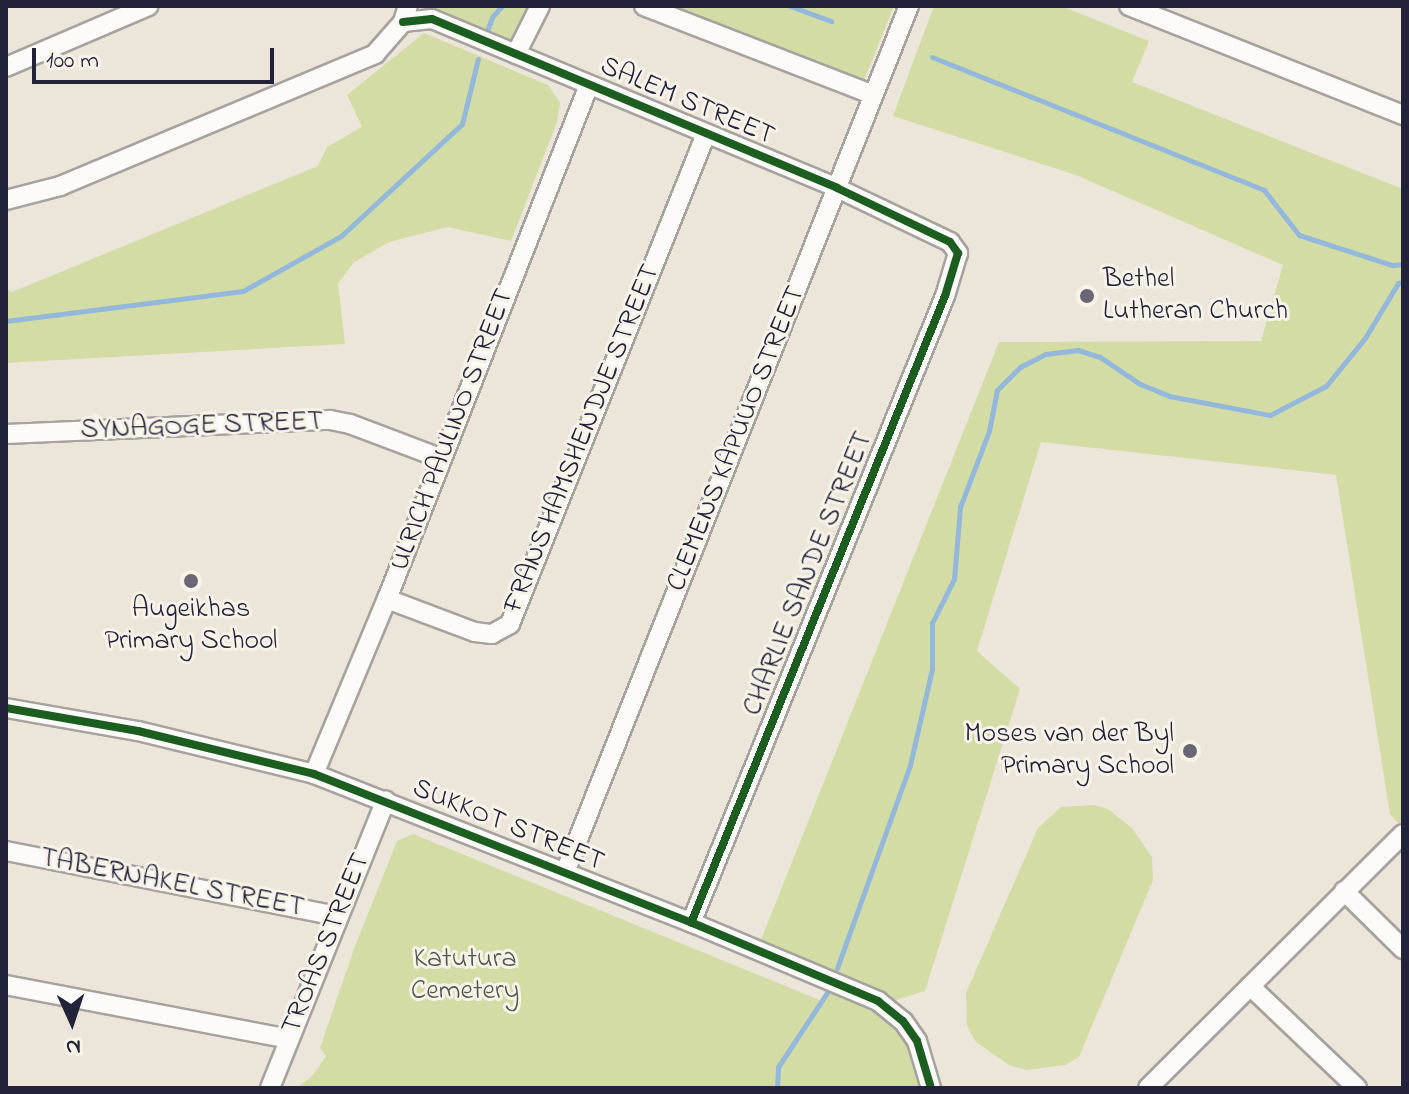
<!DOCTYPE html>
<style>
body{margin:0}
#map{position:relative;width:1409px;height:1094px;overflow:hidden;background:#ece6da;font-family:"Indie Flower",sans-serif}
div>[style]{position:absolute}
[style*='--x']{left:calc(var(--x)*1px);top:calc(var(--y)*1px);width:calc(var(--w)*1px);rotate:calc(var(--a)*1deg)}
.green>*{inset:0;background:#d3dca4}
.stream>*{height:5px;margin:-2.5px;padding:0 2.5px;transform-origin:2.5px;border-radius:2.5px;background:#93b8db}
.roads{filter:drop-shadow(2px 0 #a6a29e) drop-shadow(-2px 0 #a6a29e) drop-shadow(0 2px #a6a29e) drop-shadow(0 -2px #a6a29e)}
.minor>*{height:18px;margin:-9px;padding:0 9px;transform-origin:9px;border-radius:9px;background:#fcfbf9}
.cycleway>*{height:8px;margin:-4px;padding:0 4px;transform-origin:4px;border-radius:4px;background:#1b5e20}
.dots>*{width:22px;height:22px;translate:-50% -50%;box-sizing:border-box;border:4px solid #f7f3e8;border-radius:50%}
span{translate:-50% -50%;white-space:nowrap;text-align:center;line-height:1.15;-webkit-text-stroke:6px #f7f3e8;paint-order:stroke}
.street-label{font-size:28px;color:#22223b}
.poi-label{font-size:28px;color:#22223b}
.left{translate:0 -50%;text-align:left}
.right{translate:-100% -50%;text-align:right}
.park-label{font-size:28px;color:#51574d}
.frame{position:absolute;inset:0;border:8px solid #22223b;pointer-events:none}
.north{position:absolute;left:32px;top:982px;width:80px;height:80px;-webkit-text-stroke:6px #f7f3e8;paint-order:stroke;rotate:177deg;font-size:22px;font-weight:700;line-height:32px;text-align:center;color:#22223b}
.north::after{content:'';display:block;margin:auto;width:28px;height:36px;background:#22223b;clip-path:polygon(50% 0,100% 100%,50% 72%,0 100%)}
.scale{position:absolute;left:32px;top:48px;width:242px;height:36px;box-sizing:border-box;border:4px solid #22223b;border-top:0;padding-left:10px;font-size:24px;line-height:28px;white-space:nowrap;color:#22223b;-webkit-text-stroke:6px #f7f3e8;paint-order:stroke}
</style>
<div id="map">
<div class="green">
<i style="clip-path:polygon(439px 6px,540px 6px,516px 54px,432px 19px)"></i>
<i style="clip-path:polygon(644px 6px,894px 6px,860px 90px)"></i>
<i style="clip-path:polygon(934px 6px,1061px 6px,1149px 41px,1132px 82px,1403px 189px,1403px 828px,1390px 814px,1336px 475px,1041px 442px,977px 651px,1020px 689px,925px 991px,883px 1004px,903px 1021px,931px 1088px,297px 1088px,313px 1075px,326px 1056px,320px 1048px,355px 946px,397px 841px,413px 834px,822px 1001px,832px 985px,757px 950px,999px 342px,1261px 341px,1283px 265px,1076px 175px,893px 116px)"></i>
<i style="clip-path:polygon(424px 33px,548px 85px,560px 103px,557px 122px,511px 241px,448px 227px,389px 242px,353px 263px,338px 284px,345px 344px,6px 363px,6px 289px,12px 292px,318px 166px,327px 147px,362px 127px,347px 95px)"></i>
<i style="clip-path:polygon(1093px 805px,1108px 809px,1132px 828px,1152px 857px,1153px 880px,1079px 1057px,1065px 1065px,1026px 1070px,1009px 1065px,976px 1042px,967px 1026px,966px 993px,1038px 828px,1061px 807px)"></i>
</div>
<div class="stream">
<i style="--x:790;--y:6;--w:44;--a:20.1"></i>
<i style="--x:487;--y:31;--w:15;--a:-70"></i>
<i style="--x:492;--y:17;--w:15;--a:-48"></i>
<i style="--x:932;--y:57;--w:358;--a:21.8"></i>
<i style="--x:1264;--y:190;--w:57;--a:52.1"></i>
<i style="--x:1299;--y:235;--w:98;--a:17.9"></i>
<i style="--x:1392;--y:265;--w:11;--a:-5"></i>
<i style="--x:6;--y:321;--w:239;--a:-7.2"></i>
<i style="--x:243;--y:291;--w:112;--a:-29.3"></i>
<i style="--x:341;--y:236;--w:165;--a:-42.8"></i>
<i style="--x:462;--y:124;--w:67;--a:-76.2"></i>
<i style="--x:837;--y:968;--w:216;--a:-70.2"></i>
<i style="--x:910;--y:765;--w:98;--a:-77.1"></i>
<i style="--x:932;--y:669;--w:46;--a:-90"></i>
<i style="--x:932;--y:623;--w:49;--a:-63.4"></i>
<i style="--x:954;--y:579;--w:72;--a:-85.2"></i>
<i style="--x:960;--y:507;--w:81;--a:-69.1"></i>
<i style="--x:989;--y:431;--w:42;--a:-79"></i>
<i style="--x:997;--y:390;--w:33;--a:-45"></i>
<i style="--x:1020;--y:367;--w:29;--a:-27"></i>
<i style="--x:1046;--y:354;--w:32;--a:-7"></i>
<i style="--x:1078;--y:350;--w:23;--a:18"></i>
<i style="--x:1100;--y:357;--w:48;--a:34"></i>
<i style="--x:1140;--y:384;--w:31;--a:22"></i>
<i style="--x:1169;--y:396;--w:103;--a:10.7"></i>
<i style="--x:1270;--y:415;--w:63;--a:-27.4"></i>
<i style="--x:1326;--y:386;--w:62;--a:-50.9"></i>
<i style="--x:1365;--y:338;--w:64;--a:-59"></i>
<i style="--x:1398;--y:283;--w:5;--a:-11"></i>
<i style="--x:777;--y:1088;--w:21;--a:-87"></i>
<i style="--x:778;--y:1067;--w:98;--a:-56.6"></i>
</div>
<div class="roads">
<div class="minor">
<i style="--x:644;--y:6;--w:246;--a:21.2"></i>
<i style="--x:1129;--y:6;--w:295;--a:21.7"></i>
<i style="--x:403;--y:22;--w:29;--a:-6"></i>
<i style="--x:432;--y:19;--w:439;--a:22.6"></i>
<i style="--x:837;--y:188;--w:125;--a:25.5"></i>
<i style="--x:950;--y:242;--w:14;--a:54"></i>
<i style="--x:958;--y:253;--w:45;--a:106.8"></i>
<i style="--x:945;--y:296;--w:676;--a:112.05"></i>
<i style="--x:516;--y:54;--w:54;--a:-63.4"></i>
<i style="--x:6;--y:67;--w:155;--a:-23.2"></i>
<i style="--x:6;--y:200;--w:56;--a:-14.5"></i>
<i style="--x:60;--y:186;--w:342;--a:-22.7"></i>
<i style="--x:375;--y:54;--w:43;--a:-48.8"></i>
<i style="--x:403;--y:22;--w:17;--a:-73"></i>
<i style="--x:6;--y:434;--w:324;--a:-2.5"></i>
<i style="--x:330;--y:420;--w:20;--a:11"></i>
<i style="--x:350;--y:424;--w:96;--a:20.7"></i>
<i style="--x:387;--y:599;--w:94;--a:20.6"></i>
<i style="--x:475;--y:632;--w:17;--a:7"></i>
<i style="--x:492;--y:634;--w:21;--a:-29"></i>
<i style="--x:510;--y:624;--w:528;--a:-68.2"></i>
<i style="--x:6;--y:708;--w:134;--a:9.9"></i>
<i style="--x:138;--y:731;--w:181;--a:13.7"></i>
<i style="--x:314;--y:774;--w:409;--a:21.5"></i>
<i style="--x:695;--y:924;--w:199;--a:22.8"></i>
<i style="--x:878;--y:1001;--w:32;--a:39"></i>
<i style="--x:903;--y:1021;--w:24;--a:55"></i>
<i style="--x:917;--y:1041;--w:49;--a:73.4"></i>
<i style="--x:314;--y:774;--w:190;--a:-67.4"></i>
<i style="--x:387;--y:599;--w:552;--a:-68.55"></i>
<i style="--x:6;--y:851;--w:338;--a:11.1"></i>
<i style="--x:565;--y:872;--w:932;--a:-68.34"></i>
<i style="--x:1344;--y:891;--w:83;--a:44.5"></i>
<i style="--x:6;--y:985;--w:287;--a:10.8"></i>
<i style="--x:1250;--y:986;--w:148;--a:43.6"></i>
<i style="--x:270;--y:1088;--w:310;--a:-68.1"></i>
<i style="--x:1148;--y:1088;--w:360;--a:-44.9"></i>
</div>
</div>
<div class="cycleway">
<i style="--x:403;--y:22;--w:29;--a:-6"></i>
<i style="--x:432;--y:19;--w:439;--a:22.6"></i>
<i style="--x:837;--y:188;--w:125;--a:25.5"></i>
<i style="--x:950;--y:242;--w:14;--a:54"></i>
<i style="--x:958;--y:253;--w:45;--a:106.8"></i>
<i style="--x:945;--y:296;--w:676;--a:112.05"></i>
<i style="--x:6;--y:708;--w:134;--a:9.9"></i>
<i style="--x:138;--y:731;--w:181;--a:13.7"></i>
<i style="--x:314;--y:774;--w:409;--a:21.5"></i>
<i style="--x:695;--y:924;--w:199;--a:22.8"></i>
<i style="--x:878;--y:1001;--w:32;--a:39"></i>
<i style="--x:903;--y:1021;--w:24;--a:55"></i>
<i style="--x:917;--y:1041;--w:49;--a:73.4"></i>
</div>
<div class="dots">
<i style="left:1087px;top:296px;background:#696773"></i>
<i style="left:191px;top:581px;background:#696773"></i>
<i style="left:1190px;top:751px;background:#696773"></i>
</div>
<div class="street-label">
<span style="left:687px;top:102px;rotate:23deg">SALEM STREET</span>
<span style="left:202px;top:427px;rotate:-2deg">SYNAGOGE STREET</span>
<span style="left:453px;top:430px;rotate:-69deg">ULRICH PAULINO STREET</span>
<span style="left:583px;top:439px;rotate:-68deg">FRANS HAMSHENDJE STREET</span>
<span style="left:737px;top:439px;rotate:-68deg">CLEMENS KAPUUO STREET</span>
<span style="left:809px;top:574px;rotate:-68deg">CHARLIE SANDE STREET</span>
<span style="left:508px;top:826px;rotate:22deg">SUKKOT STREET</span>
<span style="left:172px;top:884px;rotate:11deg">TABERNAKEL STREET</span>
<span style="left:327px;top:944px;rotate:-68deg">TROAS STREET</span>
</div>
<div class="poi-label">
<span class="left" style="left:1103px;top:296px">Bethel<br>Lutheran Church</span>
<span style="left:191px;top:626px">Augeikhas<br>Primary School</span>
<span class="right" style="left:1174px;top:751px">Moses van der Byl<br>Primary School</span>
</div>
<div class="park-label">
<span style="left:465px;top:976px">Katutura<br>Cemetery</span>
</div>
<div class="frame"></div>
<div class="north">N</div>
<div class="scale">100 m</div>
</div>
